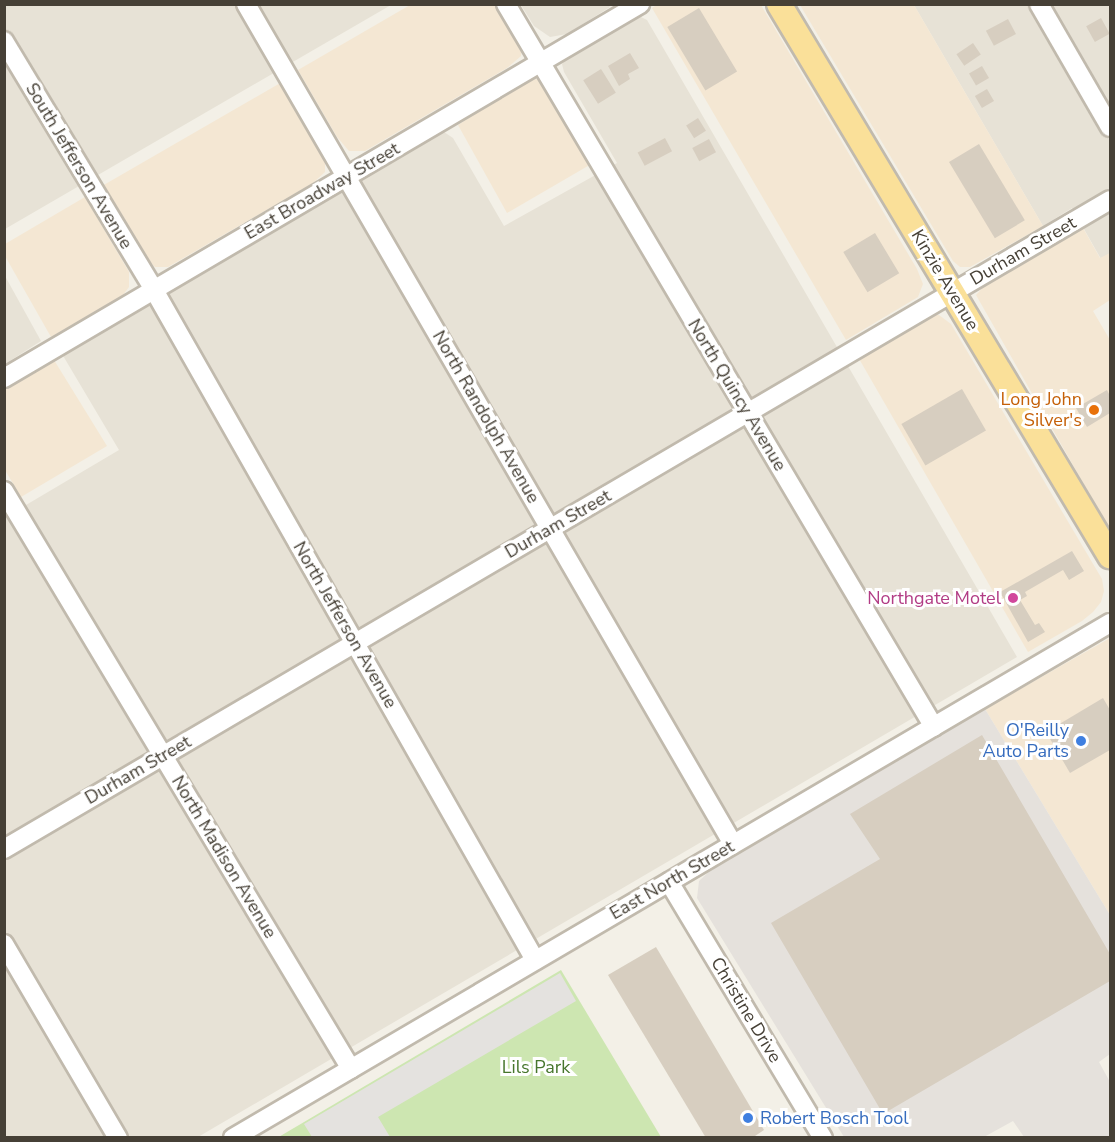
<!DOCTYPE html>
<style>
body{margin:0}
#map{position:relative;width:1115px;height:1142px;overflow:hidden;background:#f3f0e7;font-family:"Nunito Sans",sans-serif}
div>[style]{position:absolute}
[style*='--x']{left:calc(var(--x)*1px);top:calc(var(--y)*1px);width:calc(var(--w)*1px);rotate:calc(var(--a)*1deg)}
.residential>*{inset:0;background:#e7e2d6}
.commercial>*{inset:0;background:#f4e7d3}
.industrial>*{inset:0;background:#e5e1dc}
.green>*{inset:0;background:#cde6b1}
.parking>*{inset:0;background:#e4e2df}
.building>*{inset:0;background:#d7cec0;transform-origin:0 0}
.roads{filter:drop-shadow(2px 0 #c1baad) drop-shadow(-2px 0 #c1baad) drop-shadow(0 2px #c1baad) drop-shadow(0 -2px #c1baad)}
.minor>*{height:18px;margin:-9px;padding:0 9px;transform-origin:9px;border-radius:9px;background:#fff}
.major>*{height:24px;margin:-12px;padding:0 12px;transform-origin:12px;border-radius:12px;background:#fae099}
.dots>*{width:16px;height:16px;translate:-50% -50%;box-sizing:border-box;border:3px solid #fff;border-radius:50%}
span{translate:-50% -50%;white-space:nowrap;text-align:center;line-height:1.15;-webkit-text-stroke:6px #fff;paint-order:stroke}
.street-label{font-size:18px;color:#464036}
.food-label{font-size:18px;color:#c56008}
.right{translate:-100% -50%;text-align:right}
.hotel-label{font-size:18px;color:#b23c85}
.shop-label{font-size:18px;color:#366cbe}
.left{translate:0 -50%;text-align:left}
.park-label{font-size:18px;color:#46762c}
.frame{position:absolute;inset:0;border:6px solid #464036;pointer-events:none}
</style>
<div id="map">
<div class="residential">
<i style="clip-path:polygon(608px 4px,610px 7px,567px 34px,550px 37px,534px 26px,521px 5px)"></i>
<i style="clip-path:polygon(5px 5px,391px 5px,5px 229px)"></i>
<i style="clip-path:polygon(914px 5px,1110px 5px,1110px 253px,1101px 259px,1072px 208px,1043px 226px)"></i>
<i style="clip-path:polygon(641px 17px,647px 20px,1017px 657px,198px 1137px,5px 1137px,4px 518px,119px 450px,62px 354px,438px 133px,444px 132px,453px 138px,504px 226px,617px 163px,564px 72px,562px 64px,566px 59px,634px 18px)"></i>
<i style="clip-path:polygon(5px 276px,41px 341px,5px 364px,4px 364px)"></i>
</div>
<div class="commercial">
<i style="clip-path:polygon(658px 4px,761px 5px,917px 269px,923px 284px,918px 297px,846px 340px,652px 8px)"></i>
<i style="clip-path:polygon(410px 5px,499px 5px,522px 49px,521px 56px,507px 68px,365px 151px,349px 151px,337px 137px,298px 70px)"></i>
<i style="clip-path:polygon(800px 5px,914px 5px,1043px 226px,970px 267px,960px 267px,953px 261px)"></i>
<i style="clip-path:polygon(536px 79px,542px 81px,593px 163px,507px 213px,458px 125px,520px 85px)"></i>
<i style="clip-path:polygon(282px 82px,325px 158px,325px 172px,313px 183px,168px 267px,155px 267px,143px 256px,102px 186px)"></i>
<i style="clip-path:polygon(85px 197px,129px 272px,129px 287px,123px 295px,51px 337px,5px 256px,5px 244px)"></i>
<i style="clip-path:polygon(1083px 228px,1100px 258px,1110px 253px,1110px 300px,1093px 311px,1110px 340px,1110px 530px,976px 295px,987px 283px)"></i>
<i style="clip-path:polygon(931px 315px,939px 315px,951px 324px,1102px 579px,1104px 591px,1101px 602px,1093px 612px,1082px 621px,1028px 652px,858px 357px)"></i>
<i style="clip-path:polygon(54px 360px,107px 446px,21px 497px,5px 470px,5px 389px)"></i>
<i style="clip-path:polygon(1110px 638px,1110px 915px,985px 709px)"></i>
</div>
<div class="industrial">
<i style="clip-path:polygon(985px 709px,1110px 915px,1110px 1054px,1099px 1062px,1110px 1082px,1110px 1137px,1024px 1137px,1013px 1121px,984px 1137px,844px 1137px,697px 898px,699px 881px,713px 868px)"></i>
</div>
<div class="green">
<i style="clip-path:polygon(561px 970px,661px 1137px,277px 1138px)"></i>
</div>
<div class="parking">
<i style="clip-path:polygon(560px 973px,576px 1001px,378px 1117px,390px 1137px,312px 1137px,304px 1124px)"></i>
</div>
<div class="building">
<i style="left:699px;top:8px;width:74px;height:37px;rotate:59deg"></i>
<i style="left:1101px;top:18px;width:18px;height:17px;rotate:61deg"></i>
<i style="left:1008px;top:19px;width:17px;height:25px;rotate:62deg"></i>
<i style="left:973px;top:43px;width:14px;height:20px;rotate:56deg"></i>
<i style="clip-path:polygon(630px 53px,639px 68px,628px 74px,630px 79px,619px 86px,608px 66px)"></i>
<i style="left:982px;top:66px;width:14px;height:15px;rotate:60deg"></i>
<i style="left:601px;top:69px;width:28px;height:21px;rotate:58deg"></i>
<i style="left:987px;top:89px;width:14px;height:14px;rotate:60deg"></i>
<i style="left:698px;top:118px;width:15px;height:14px;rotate:58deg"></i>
<i style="left:665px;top:138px;width:15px;height:31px;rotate:62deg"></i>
<i style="left:709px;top:139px;width:15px;height:19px;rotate:62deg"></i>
<i style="left:979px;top:144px;width:89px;height:35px;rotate:59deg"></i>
<i style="left:875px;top:233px;width:47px;height:37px;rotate:59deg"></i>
<i style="left:962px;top:389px;width:48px;height:70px;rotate:60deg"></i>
<i style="clip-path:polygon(1107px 390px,1110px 396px,1110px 413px,1087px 427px,1076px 408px)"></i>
<i style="clip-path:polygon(1072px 551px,1084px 571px,1069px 580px,1063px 570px,1025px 592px,1027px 596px,1020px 600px,1035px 625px,1039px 623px,1045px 632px,1028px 642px,1000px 592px)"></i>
<i style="clip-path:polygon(1103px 698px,1110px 710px,1110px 750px,1070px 773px,1046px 732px)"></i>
<i style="clip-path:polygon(982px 735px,1110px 954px,1110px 981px,883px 1114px,771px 923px,880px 859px,850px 814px)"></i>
<i style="clip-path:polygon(656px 947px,764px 1130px,752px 1138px,706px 1138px,608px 975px)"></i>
</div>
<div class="roads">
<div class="minor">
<i style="--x:246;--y:4;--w:971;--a:59.9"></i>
<i style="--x:506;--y:4;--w:840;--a:59.38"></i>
<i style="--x:1039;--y:4;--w:142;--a:60"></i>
<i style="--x:4;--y:41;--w:291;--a:58.9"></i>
<i style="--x:154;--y:290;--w:771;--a:60.37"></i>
<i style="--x:4;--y:378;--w:738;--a:-30.46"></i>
<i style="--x:4;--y:491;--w:674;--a:59.02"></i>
<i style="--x:4;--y:849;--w:1282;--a:-30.4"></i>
<i style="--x:669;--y:882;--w:299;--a:59"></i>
<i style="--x:4;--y:944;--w:225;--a:59.6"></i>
<i style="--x:233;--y:1138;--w:1017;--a:-30.42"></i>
</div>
<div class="major">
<i style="--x:779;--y:4;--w:644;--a:59.05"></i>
</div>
</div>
<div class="dots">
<i style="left:1094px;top:410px;background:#e8710a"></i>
<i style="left:1013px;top:598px;background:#d1479c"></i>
<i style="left:1081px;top:741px;background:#3f7fe0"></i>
<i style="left:748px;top:1118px;background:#3f7fe0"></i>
</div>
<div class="street-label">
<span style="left:79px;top:166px;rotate:59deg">South Jefferson Avenue</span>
<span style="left:322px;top:191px;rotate:-30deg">East Broadway Street</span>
<span style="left:1023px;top:251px;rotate:-30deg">Durham Street</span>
<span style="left:945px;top:280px;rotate:59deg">Kinzie Avenue</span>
<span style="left:737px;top:395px;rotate:59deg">North Quincy Avenue</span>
<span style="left:486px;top:417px;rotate:60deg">North Randolph Avenue</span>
<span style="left:558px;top:524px;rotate:-30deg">Durham Street</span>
<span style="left:345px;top:625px;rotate:60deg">North Jefferson Avenue</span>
<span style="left:138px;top:770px;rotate:-30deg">Durham Street</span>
<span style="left:224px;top:857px;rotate:59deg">North Madison Avenue</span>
<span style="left:672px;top:880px;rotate:-30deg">East North Street</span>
<span style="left:746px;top:1010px;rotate:59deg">Christine Drive</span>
</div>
<div class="food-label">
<span class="right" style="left:1082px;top:410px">Long John<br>Silver's</span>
</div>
<div class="hotel-label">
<span class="right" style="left:1001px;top:598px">Northgate Motel</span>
</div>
<div class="shop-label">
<span class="right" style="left:1069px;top:741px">O'Reilly<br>Auto Parts</span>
<span class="left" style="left:760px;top:1118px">Robert Bosch Tool</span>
</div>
<div class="park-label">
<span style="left:536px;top:1067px">Lils Park</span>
</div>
<div class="frame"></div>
</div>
